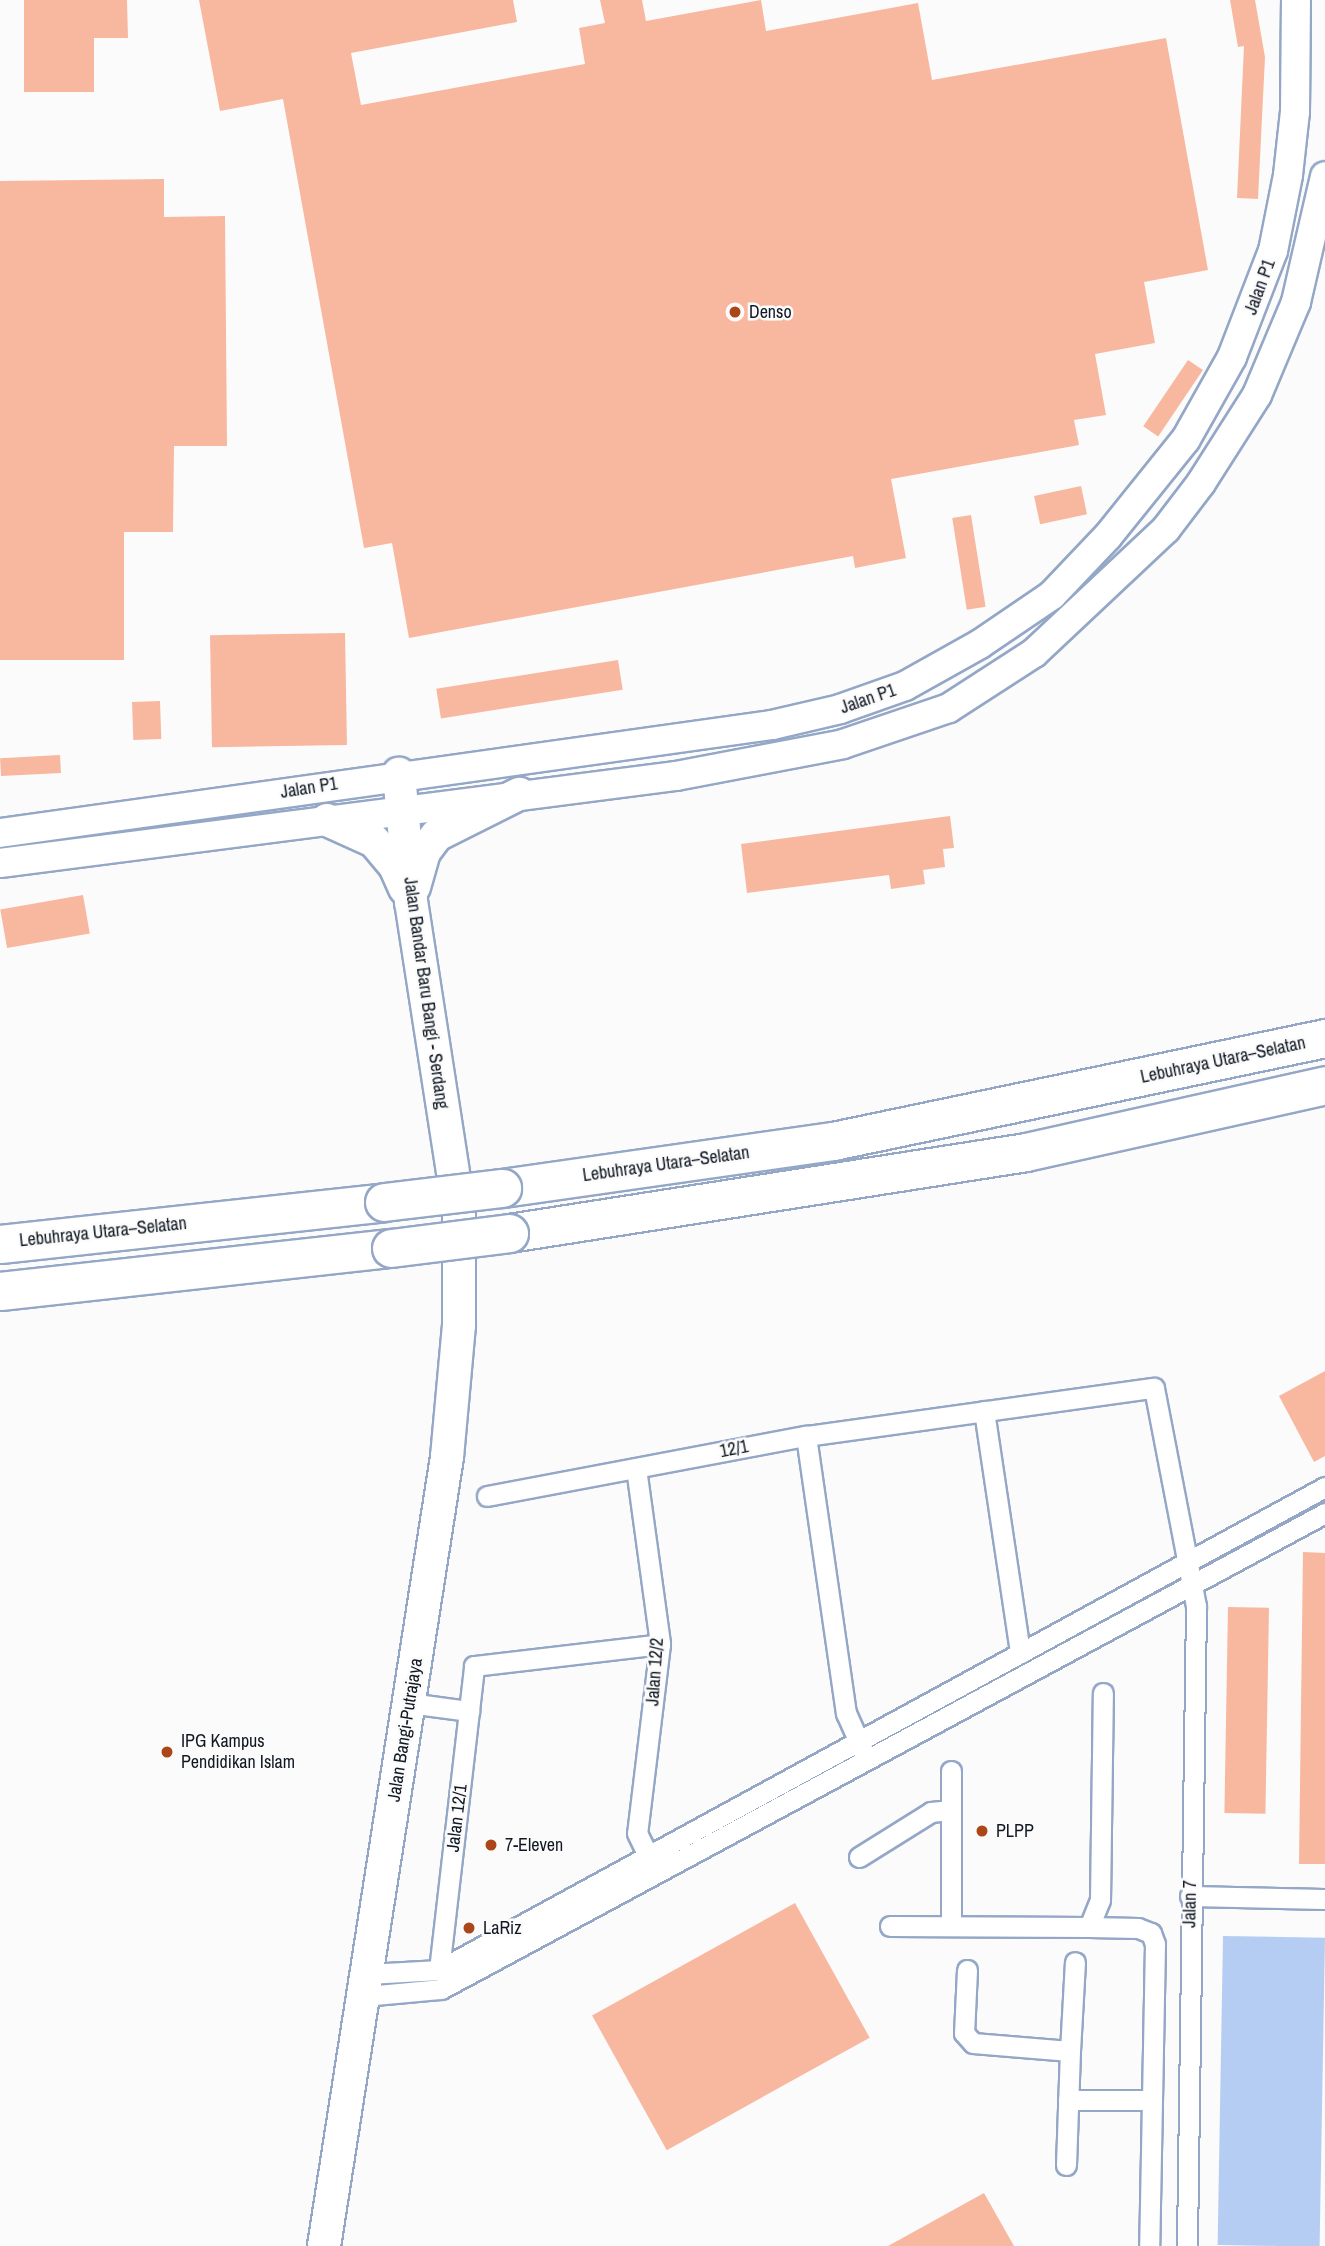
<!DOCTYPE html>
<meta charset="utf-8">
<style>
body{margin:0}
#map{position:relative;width:1325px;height:2246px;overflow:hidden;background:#fbfbfb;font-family:"Archivo Narrow",sans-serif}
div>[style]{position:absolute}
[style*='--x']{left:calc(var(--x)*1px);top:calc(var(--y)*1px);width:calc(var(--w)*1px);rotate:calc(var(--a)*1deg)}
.green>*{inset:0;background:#b6cdf3;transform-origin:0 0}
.building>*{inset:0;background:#f8b89f;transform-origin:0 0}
.roads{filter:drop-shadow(2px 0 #94a7c6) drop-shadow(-2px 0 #94a7c6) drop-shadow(0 2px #94a7c6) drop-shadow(0 -2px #94a7c6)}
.minor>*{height:19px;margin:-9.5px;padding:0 9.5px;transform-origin:9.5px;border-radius:9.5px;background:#fff}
.secondary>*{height:28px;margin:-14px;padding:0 14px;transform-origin:14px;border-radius:14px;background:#fff}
.primary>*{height:32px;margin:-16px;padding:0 16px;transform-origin:16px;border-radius:16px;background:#fff}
.motorway>*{height:37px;margin:-18.5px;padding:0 18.5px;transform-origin:18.5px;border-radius:18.5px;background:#fff}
.bridges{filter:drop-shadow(2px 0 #94a7c6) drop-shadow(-2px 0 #94a7c6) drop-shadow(0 2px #94a7c6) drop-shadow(0 -2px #94a7c6)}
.motorway-bridge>*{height:37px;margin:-18.5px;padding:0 18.5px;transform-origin:18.5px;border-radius:18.5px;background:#fff}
.dots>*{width:19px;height:19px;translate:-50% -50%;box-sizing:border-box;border:4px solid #fbfbfb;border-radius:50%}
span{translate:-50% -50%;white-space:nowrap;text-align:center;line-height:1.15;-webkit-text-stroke:5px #fbfbfb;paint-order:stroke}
.street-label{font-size:18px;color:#111823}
.poi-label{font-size:18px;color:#111823}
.left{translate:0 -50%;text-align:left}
</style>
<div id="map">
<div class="green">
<i style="left:1223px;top:1936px;width:102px;height:309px;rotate:1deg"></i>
</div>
<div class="building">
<i style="clip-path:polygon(24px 0,127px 0,128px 38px,94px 38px,94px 92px,24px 92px)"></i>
<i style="clip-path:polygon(199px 0,513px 0,517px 22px,351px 53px,361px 105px,585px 64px,579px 28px,605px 23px,600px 0,642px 0,646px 21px,761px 0,766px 31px,918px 3px,932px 80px,1166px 38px,1208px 270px,1144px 282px,1155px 343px,1095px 354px,1106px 415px,1074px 420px,1079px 445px,891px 479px,906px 558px,855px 568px,853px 556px,409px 638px,392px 543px,364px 548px,283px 99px,220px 111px)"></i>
<i style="clip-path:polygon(1230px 0,1255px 0,1265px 57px,1258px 199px,1237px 198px,1244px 46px,1238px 47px)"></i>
<i style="clip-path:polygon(164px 179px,164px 217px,225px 216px,227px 446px,174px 446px,173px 532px,124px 532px,124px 660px,0 660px,0 181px)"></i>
<i style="left:1188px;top:360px;width:18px;height:80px;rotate:34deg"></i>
<i style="left:1081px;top:486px;width:29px;height:48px;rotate:78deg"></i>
<i style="left:971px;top:515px;width:93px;height:19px;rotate:81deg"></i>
<i style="left:345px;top:633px;width:112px;height:135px;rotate:89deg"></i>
<i style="left:618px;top:660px;width:30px;height:184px;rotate:81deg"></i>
<i style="left:160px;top:701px;width:38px;height:28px;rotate:88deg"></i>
<i style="left:60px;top:755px;width:18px;height:60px;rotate:87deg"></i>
<i style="clip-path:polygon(950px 816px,954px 848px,943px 849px,945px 867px,923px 870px,925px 884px,891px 889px,889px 875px,747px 893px,741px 844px)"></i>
<i style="left:83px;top:895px;width:39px;height:84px;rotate:80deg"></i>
<i style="clip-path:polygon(1325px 1371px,1325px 1456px,1314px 1462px,1279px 1396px)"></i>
<i style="clip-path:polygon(1303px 1552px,1325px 1553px,1325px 1864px,1299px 1864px)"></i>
<i style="left:1228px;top:1607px;width:41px;height:206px;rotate:1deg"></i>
<i style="left:795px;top:1903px;width:154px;height:232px;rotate:61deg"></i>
<i style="clip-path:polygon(984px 2193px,1014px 2246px,888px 2246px)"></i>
</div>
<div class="roads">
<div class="minor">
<i style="--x:984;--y:1411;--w:245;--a:81.5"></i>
<i style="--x:806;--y:1436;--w:280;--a:81.8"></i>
<i style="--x:846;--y:1713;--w:42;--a:65.9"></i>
<i style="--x:636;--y:1468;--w:178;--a:82.2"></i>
<i style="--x:660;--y:1644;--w:190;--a:96.9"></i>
<i style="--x:637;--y:1833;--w:37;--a:64"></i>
<i style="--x:487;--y:1496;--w:325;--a:-10.7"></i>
<i style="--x:806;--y:1436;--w:351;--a:-7.9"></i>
<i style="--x:1154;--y:1388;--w:222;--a:79.1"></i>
<i style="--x:1196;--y:1606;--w:640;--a:90.81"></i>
<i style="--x:409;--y:1703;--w:61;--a:7.6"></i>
<i style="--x:859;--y:1857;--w:85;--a:-32"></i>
<i style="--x:931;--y:1812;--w:20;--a:-6"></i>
<i style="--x:1190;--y:1896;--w:135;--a:1.3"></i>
<i style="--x:951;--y:1925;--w:154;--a:-90"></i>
<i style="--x:890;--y:1926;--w:199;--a:0.3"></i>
<i style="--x:1089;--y:1927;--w:29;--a:-68"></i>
<i style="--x:1100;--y:1900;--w:207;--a:-89.2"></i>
<i style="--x:1089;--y:1927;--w:49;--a:1.2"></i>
<i style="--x:1138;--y:1928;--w:14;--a:21"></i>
<i style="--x:1151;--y:1933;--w:12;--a:70"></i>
<i style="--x:1155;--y:1944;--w:302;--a:91.1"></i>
<i style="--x:439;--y:1970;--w:306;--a:-83.4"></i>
<i style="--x:474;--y:1666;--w:187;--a:-6.7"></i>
<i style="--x:967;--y:1970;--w:63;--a:92.7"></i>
<i style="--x:964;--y:2033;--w:13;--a:48"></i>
<i style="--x:973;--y:2043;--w:97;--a:4.7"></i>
<i style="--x:1070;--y:2051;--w:89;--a:-86.8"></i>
<i style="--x:368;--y:1974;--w:71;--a:-3.2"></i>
<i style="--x:439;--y:1970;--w:1009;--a:-28.6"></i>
<i style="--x:365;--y:1996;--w:76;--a:-5.3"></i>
<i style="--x:441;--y:1989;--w:1004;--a:-28.3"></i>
<i style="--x:1068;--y:2100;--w:84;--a:0"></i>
<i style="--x:1066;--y:2165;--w:114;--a:-88"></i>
</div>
<div class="secondary">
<i style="--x:0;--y:833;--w:780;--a:-7.96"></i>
<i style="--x:772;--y:725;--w:70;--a:-13.2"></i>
<i style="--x:840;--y:709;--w:69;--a:-19.5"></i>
<i style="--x:905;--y:686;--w:86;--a:-29.2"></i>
<i style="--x:980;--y:644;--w:87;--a:-34.2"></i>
<i style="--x:1052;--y:595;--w:81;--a:-46.5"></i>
<i style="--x:1108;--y:536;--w:124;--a:-51.2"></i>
<i style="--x:1186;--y:439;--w:94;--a:-60.7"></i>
<i style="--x:1232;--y:357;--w:114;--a:-68.9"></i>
<i style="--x:1273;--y:251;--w:77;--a:-78.8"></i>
<i style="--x:1288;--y:175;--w:63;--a:-83.7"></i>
<i style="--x:1295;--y:112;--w:112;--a:-89.5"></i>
<i style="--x:0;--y:863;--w:682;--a:-7.33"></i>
<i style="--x:676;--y:776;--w:170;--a:-10.8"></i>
<i style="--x:843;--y:744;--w:112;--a:-18.8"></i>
<i style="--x:949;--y:708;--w:101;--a:-32.9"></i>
<i style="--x:1034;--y:653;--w:181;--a:-43.2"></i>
<i style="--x:1166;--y:529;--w:58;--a:-52.7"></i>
<i style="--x:1201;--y:483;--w:104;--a:-57.5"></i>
<i style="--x:1257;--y:395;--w:101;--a:-67.2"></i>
<i style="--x:1296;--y:302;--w:129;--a:-77"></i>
</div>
<div class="primary">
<i style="--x:327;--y:820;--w:51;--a:24.1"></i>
<i style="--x:374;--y:841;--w:33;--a:50"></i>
<i style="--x:395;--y:866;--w:24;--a:66"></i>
<i style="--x:414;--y:887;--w:36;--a:-74"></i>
<i style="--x:424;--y:852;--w:21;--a:-53"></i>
<i style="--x:437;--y:835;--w:92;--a:-26.6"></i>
<i style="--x:324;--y:2246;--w:799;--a:-81.14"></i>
<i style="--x:447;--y:1457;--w:133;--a:-84.8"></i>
<i style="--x:459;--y:1325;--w:114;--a:-90"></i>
<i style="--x:459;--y:1211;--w:313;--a:-98.8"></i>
<i style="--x:411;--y:902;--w:129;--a:-95.4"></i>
</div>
<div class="motorway">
<i style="--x:502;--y:1188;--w:334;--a:-8.1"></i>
<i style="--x:833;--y:1141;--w:503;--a:-11.82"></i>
<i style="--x:509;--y:1233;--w:523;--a:-8.9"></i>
<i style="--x:1026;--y:1152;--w:306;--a:-12.6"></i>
<i style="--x:0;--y:1244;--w:386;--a:-6.2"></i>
<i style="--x:0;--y:1291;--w:393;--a:-6.3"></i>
</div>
</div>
<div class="bridges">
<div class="motorway-bridge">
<i style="--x:384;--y:1202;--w:119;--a:-6.8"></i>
<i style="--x:391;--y:1248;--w:119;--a:-7.2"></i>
</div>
</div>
<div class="dots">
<i style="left:735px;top:312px;background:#ab4619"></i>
<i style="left:167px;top:1752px;background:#ab4619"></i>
<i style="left:982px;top:1831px;background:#ab4619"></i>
<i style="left:491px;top:1845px;background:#ab4619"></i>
<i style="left:469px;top:1928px;background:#ab4619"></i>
</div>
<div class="street-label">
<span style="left:1260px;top:287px;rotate:-70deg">Jalan P1</span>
<span style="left:868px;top:699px;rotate:-19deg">Jalan P1</span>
<span style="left:309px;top:788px;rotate:-9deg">Jalan P1</span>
<span style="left:426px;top:993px;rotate:82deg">Jalan Bandar Baru Bangi - Serdang</span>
<span style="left:1223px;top:1060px;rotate:-12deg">Lebuhraya Utara–Selatan</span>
<span style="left:666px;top:1164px;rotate:-8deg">Lebuhraya Utara–Selatan</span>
<span style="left:103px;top:1232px;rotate:-6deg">Lebuhraya Utara–Selatan</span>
<span style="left:734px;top:1449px;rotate:-11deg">12/1</span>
<span style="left:655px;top:1672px;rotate:-86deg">Jalan 12/2</span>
<span style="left:405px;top:1730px;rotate:-81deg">Jalan Bangi-Putrajaya</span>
<span style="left:457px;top:1818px;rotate:-83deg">Jalan 12/1</span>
<span style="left:1190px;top:1904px;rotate:-89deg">Jalan 7</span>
</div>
<div class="poi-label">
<span class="left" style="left:749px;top:312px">Denso</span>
<span class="left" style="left:181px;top:1752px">IPG Kampus<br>Pendidikan Islam</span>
<span class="left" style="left:996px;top:1831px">PLPP</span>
<span class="left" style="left:505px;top:1845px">7-Eleven</span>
<span class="left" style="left:483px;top:1928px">LaRiz</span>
</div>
</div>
